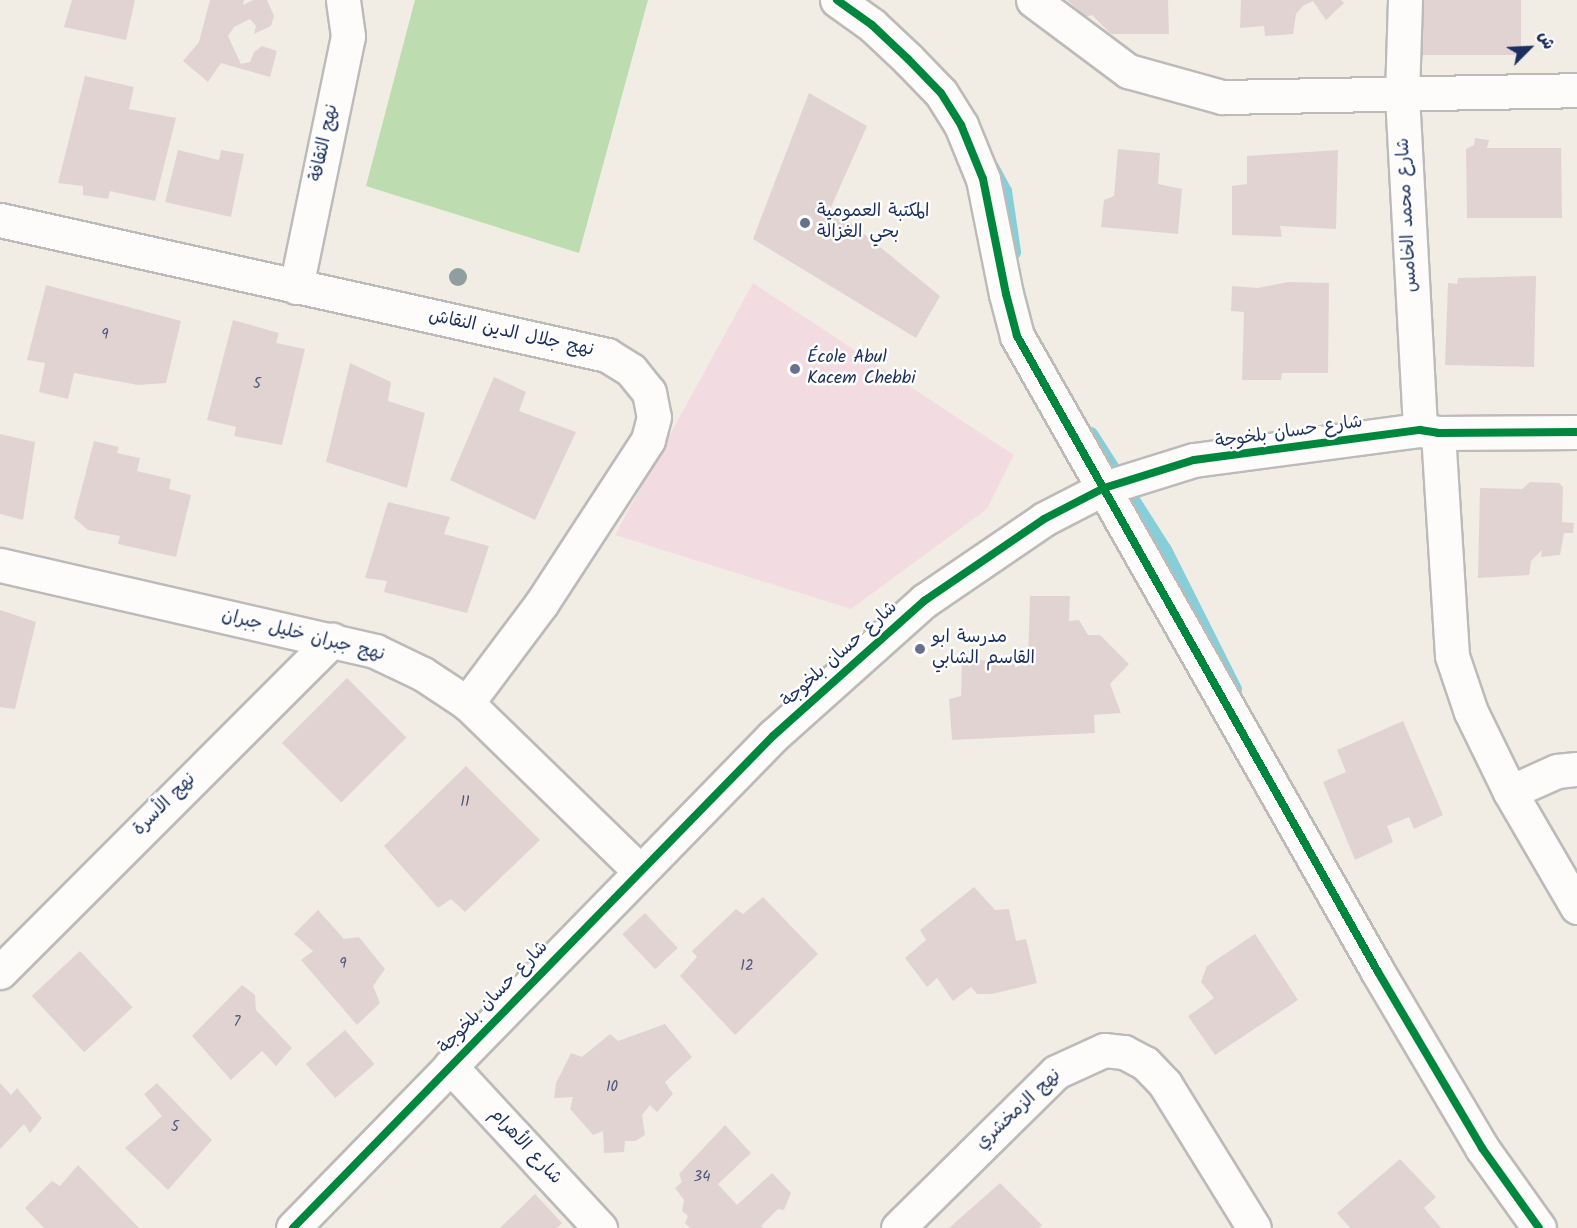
<!DOCTYPE html>
<meta charset="utf-8">
<style>
body{margin:0}
#map{position:relative;width:1577px;height:1228px;overflow:hidden;background:#f1ede4;font-family:Kalam,"Playpen Sans Arabic",sans-serif}
div>[style]{position:absolute}
[style*='--x']{left:calc(var(--x)*1px);top:calc(var(--y)*1px);width:calc(var(--w)*1px);rotate:calc(var(--a)*1deg)}
.built>*{inset:0;background:#f2dce1}
.green>*{inset:0;background:#bddcaf}
.stream>*{height:14px;margin:-7px;padding:0 7px;transform-origin:7px;border-radius:7px;background:#86cfd9}
.building>*{inset:0;background:#e2d3d3;transform-origin:0 0}
.roads{filter:drop-shadow(2px 0 #bcbbba) drop-shadow(-2px 0 #bcbbba) drop-shadow(0 2px #bcbbba) drop-shadow(0 -2px #bcbbba)}
.minor>*{height:33px;margin:-16.5px;padding:0 16.5px;transform-origin:16.5px;border-radius:16.5px;background:#fdfcfb}
.cycleway>*{height:8px;margin:-4px;padding:0 4px;transform-origin:4px;border-radius:4px;background:#00873e}
.trees>*{width:18px;height:18px;margin:-9px;border-radius:50%;background:#8f9fa0}
.dots>*{width:16px;height:16px;translate:-50% -50%;box-sizing:border-box;border:3px solid #fff;border-radius:50%}
span{translate:-50% -50%;white-space:nowrap;text-align:center;line-height:1.15;-webkit-text-stroke:5px #fff;paint-order:stroke}
.number-label{font-size:15px;color:#4d587b}
.number-label span{-webkit-text-stroke-width:0}
.street-label{font-size:18px;color:#1b2f5e}
.poi-label{font-size:18px;color:#1b2f5e}
.left{translate:0 -50%;text-align:left}
.north{position:absolute;left:1499px;top:18px;width:60px;height:60px;-webkit-text-stroke:4px #fff;paint-order:stroke;rotate:66deg;font-size:16px;font-weight:700;line-height:24px;text-align:center;color:#1b2f5e}
.north::after{content:'';display:block;margin:auto;width:21px;height:27px;background:#1b2f5e;clip-path:polygon(50% 0,100% 100%,50% 72%,0 100%)}
</style>
<div id="map">
<div class="built">
<i style="clip-path:polygon(753px 283px,1014px 455px,987px 509px,851px 609px,615px 535px)"></i>
</div>
<div class="green">
<i style="clip-path:polygon(415px 0,648px 0,579px 253px,366px 186px)"></i>
</div>
<div class="stream">
<i style="--x:992;--y:167;--w:27;--a:62"></i>
<i style="--x:1005;--y:191;--w:62;--a:81.6"></i>
<i style="--x:1091;--y:434;--w:138;--a:57.5"></i>
<i style="--x:1165;--y:550;--w:156;--a:63.3"></i>
</div>
<div class="building">
<i style="clip-path:polygon(72px 0,135px 0,126px 40px,64px 27px)"></i>
<i style="clip-path:polygon(210px 0,244px 0,243px 5px,253px 0,267px 0,274px 16px,271px 26px,254px 34px,256px 26px,250px 19px,234px 27px,228px 36px,241px 64px,250px 62px,254px 52px,262px 46px,277px 51px,270px 77px,221px 63px,208px 82px,183px 61px,199px 42px)"></i>
<i style="clip-path:polygon(1067px 0,1168px 0,1169px 34px,1111px 34px,1092px 15px,1086px 17px)"></i>
<i style="clip-path:polygon(1241px 0,1341px 0,1344px 3px,1326px 20px,1313px 1px,1303px 6px,1296px 14px,1293px 34px,1265px 36px,1264px 26px,1240px 28px)"></i>
<i style="left:1420px;top:0;width:101px;height:55px"></i>
<i style="clip-path:polygon(85px 76px,134px 87px,129px 109px,176px 118px,155px 201px,110px 191px,108px 199px,83px 195px,83px 186px,58px 183px)"></i>
<i style="clip-path:polygon(809px 93px,867px 126px,831px 207px,940px 296px,916px 338px,753px 239px)"></i>
<i style="clip-path:polygon(1475px 138px,1489px 140px,1487px 148px,1561px 148px,1562px 218px,1467px 218px,1466px 149px,1474px 145px)"></i>
<i style="clip-path:polygon(1118px 149px,1160px 153px,1158px 184px,1182px 189px,1178px 234px,1101px 227px,1104px 200px,1114px 196px)"></i>
<i style="clip-path:polygon(178px 150px,219px 160px,221px 150px,244px 154px,231px 217px,165px 202px)"></i>
<i style="clip-path:polygon(1338px 150px,1336px 229px,1280px 226px,1282px 237px,1232px 235px,1232px 186px,1247px 184px,1247px 156px)"></i>
<i style="clip-path:polygon(1536px 276px,1534px 367px,1445px 365px,1448px 283px,1457px 284px,1458px 278px)"></i>
<i style="clip-path:polygon(1288px 282px,1329px 283px,1328px 373px,1282px 373px,1281px 380px,1242px 380px,1244px 312px,1231px 311px,1232px 286px,1258px 288px)"></i>
<i style="clip-path:polygon(46px 285px,181px 321px,166px 383px,138px 385px,74px 373px,68px 399px,39px 392px,45px 363px,27px 360px)"></i>
<i style="clip-path:polygon(233px 320px,279px 333px,276px 343px,305px 349px,282px 445px,234px 436px,236px 427px,207px 420px)"></i>
<i style="clip-path:polygon(350px 363px,391px 382px,388px 401px,425px 413px,407px 488px,326px 462px)"></i>
<i style="clip-path:polygon(494px 377px,526px 392px,519px 411px,576px 432px,535px 520px,450px 480px)"></i>
<i style="clip-path:polygon(0 434px,35px 442px,23px 520px,0 514px)"></i>
<i style="clip-path:polygon(94px 441px,119px 447px,117px 453px,140px 458px,137px 471px,171px 479px,169px 489px,191px 495px,176px 557px,118px 544px,120px 536px,88px 530px,74px 518px)"></i>
<i style="clip-path:polygon(1530px 482px,1559px 483px,1563px 487px,1562px 522px,1574px 523px,1573px 533px,1564px 533px,1560px 555px,1541px 557px,1542px 550px,1531px 561px,1529px 575px,1478px 578px,1480px 488px,1522px 489px)"></i>
<i style="clip-path:polygon(388px 502px,450px 517px,444px 534px,489px 546px,467px 613px,384px 592px,387px 581px,365px 578px)"></i>
<i style="clip-path:polygon(1030px 596px,1070px 596px,1069px 621px,1079px 620px,1088px 635px,1100px 635px,1129px 664px,1110px 684px,1121px 713px,1094px 715px,1095px 733px,952px 740px,949px 699px,961px 696px,962px 660px,1028px 661px)"></i>
<i style="clip-path:polygon(0 610px,36px 622px,15px 709px,0 707px)"></i>
<i style="left:347px;top:678px;width:84px;height:92px;rotate:45deg"></i>
<i style="clip-path:polygon(1403px 721px,1443px 815px,1414px 829px,1409px 817px,1387px 826px,1393px 842px,1355px 860px,1323px 782px,1346px 772px,1337px 750px)"></i>
<i style="clip-path:polygon(466px 766px,540px 840px,465px 912px,451px 899px,438px 908px,384px 846px)"></i>
<i style="clip-path:polygon(974px 887px,995px 910px,1009px 909px,1016px 941px,1026px 939px,1037px 983px,992px 994px,977px 994px,971px 987px,953px 1001px,937px 978px,927px 987px,905px 958px,926px 940px,920px 930px)"></i>
<i style="clip-path:polygon(763px 897px,818px 954px,735px 1035px,680px 976px,697px 957px,692px 951px,736px 909px,743px 914px)"></i>
<i style="clip-path:polygon(318px 910px,344px 939px,359px 937px,385px 969px,373px 986px,380px 1003px,357px 1025px,301px 960px,313px 951px,294px 934px)"></i>
<i style="left:645px;top:913px;width:48px;height:31px;rotate:47deg"></i>
<i style="clip-path:polygon(1255px 934px,1298px 1000px,1215px 1055px,1188px 1016px,1214px 998px,1201px 982px,1207px 966px)"></i>
<i style="left:80px;top:951px;width:77px;height:66px;rotate:47deg"></i>
<i style="clip-path:polygon(242px 985px,255px 995px,256px 1010px,292px 1048px,276px 1066px,262px 1051px,231px 1080px,192px 1036px)"></i>
<i style="clip-path:polygon(665px 1024px,692px 1057px,665px 1082px,673px 1094px,657px 1112px,650px 1105px,642px 1115px,645px 1135px,635px 1141px,625px 1141px,624px 1152px,604px 1153px,603px 1131px,593px 1135px,570px 1109px,573px 1097px,554px 1098px,556px 1083px,571px 1053px,582px 1057px,610px 1034px,618px 1041px)"></i>
<i style="left:345px;top:1030px;width:45px;height:52px;rotate:49deg"></i>
<i style="clip-path:polygon(0 1083px,11px 1095px,17px 1088px,42px 1118px,30px 1133px,24px 1124px,0 1149px)"></i>
<i style="clip-path:polygon(157px 1083px,212px 1140px,168px 1190px,125px 1148px,162px 1116px,144px 1094px)"></i>
<i style="clip-path:polygon(725px 1125px,751px 1153px,718px 1184px,737px 1205px,772px 1173px,791px 1193px,784px 1210px,778px 1209px,761px 1226px,764px 1228px,690px 1228px,685px 1223px,688px 1216px,682px 1211px,684px 1200px,675px 1188px,682px 1182px,679px 1174px)"></i>
<i style="clip-path:polygon(1400px 1159px,1436px 1197px,1424px 1208px,1441px 1228px,1350px 1228px,1337px 1213px)"></i>
<i style="clip-path:polygon(78px 1165px,139px 1228px,44px 1228px,25px 1208px,52px 1181px,60px 1186px)"></i>
<i style="clip-path:polygon(1000px 1183px,1042px 1225px,1039px 1228px,949px 1228px)"></i>
<i style="clip-path:polygon(535px 1194px,562px 1223px,557px 1228px,500px 1228px)"></i>
</div>
<div class="roads">
<div class="minor">
<i style="--x:837;--y:0;--w:43;--a:35.5"></i>
<i style="--x:872;--y:25;--w:50;--a:43.4"></i>
<i style="--x:908;--y:59;--w:47;--a:45.9"></i>
<i style="--x:941;--y:93;--w:38;--a:58"></i>
<i style="--x:961;--y:125;--w:58;--a:67.8"></i>
<i style="--x:983;--y:179;--w:117;--a:78.7"></i>
<i style="--x:1006;--y:294;--w:43;--a:75.3"></i>
<i style="--x:1017;--y:336;--w:731;--a:60.42"></i>
<i style="--x:1378;--y:972;--w:204;--a:59.4"></i>
<i style="--x:1482;--y:1148;--w:98;--a:54.5"></i>
<i style="--x:1033;--y:0;--w:119;--a:36.8"></i>
<i style="--x:1128;--y:71;--w:98;--a:15.5"></i>
<i style="--x:1222;--y:97;--w:355;--a:-1.1"></i>
<i style="--x:1405;--y:0;--w:95;--a:91.8"></i>
<i style="--x:1402;--y:95;--w:335;--a:86.9"></i>
<i style="--x:0;--y:220;--w:622;--a:12.54"></i>
<i style="--x:607;--y:355;--w:28;--a:32"></i>
<i style="--x:631;--y:370;--w:28;--a:51"></i>
<i style="--x:649;--y:392;--w:25;--a:79"></i>
<i style="--x:654;--y:417;--w:24;--a:105"></i>
<i style="--x:648;--y:440;--w:196;--a:123.1"></i>
<i style="--x:541;--y:604;--w:124;--a:126.8"></i>
<i style="--x:296;--y:287;--w:256;--a:-78.3"></i>
<i style="--x:348;--y:36;--w:36;--a:-98"></i>
<i style="--x:1438;--y:433;--w:223;--a:86.4"></i>
<i style="--x:1452;--y:656;--w:59;--a:71.3"></i>
<i style="--x:1471;--y:712;--w:89;--a:64"></i>
<i style="--x:1510;--y:792;--w:133;--a:59.8"></i>
<i style="--x:0;--y:565;--w:385;--a:12.9"></i>
<i style="--x:375;--y:651;--w:53;--a:25.6"></i>
<i style="--x:423;--y:674;--w:53;--a:33.4"></i>
<i style="--x:467;--y:703;--w:240;--a:44.2"></i>
<i style="--x:1510;--y:792;--w:51;--a:-24.1"></i>
<i style="--x:1557;--y:771;--w:20;--a:-6"></i>
<i style="--x:0;--y:972;--w:470;--a:-45"></i>
<i style="--x:450;--y:1066;--w:221;--a:47.2"></i>
<i style="--x:293;--y:1228;--w:687;--a:-45.71"></i>
<i style="--x:773;--y:736;--w:203;--a:-41.8"></i>
<i style="--x:924;--y:601;--w:145;--a:-34.3"></i>
<i style="--x:1044;--y:519;--w:68;--a:-27.3"></i>
<i style="--x:1104;--y:488;--w:94;--a:-17.3"></i>
<i style="--x:1194;--y:460;--w:228;--a:-7.6"></i>
<i style="--x:1420;--y:430;--w:18;--a:9"></i>
<i style="--x:1438;--y:433;--w:139;--a:-0.4"></i>
<i style="--x:898;--y:1228;--w:222;--a:-44.6"></i>
<i style="--x:1056;--y:1072;--w:53;--a:-24.6"></i>
<i style="--x:1104;--y:1050;--w:20;--a:6"></i>
<i style="--x:1124;--y:1052;--w:24;--a:28"></i>
<i style="--x:1145;--y:1063;--w:29;--a:46"></i>
<i style="--x:1165;--y:1084;--w:169;--a:58.3"></i>
</div>
</div>
<div class="cycleway">
<i style="--x:837;--y:0;--w:43;--a:35.5"></i>
<i style="--x:872;--y:25;--w:50;--a:43.4"></i>
<i style="--x:908;--y:59;--w:47;--a:45.9"></i>
<i style="--x:941;--y:93;--w:38;--a:58"></i>
<i style="--x:961;--y:125;--w:58;--a:67.8"></i>
<i style="--x:983;--y:179;--w:117;--a:78.7"></i>
<i style="--x:1006;--y:294;--w:43;--a:75.3"></i>
<i style="--x:1017;--y:336;--w:731;--a:60.42"></i>
<i style="--x:1378;--y:972;--w:204;--a:59.4"></i>
<i style="--x:1482;--y:1148;--w:98;--a:54.5"></i>
<i style="--x:293;--y:1228;--w:687;--a:-45.71"></i>
<i style="--x:773;--y:736;--w:203;--a:-41.8"></i>
<i style="--x:924;--y:601;--w:145;--a:-34.3"></i>
<i style="--x:1044;--y:519;--w:68;--a:-27.3"></i>
<i style="--x:1104;--y:488;--w:94;--a:-17.3"></i>
<i style="--x:1194;--y:460;--w:228;--a:-7.6"></i>
<i style="--x:1420;--y:430;--w:18;--a:9"></i>
<i style="--x:1438;--y:433;--w:139;--a:-0.4"></i>
</div>
<div class="trees">
<i style="left:458px;top:277px"></i>
</div>
<div class="dots">
<i style="left:805px;top:223px;background:#66728d"></i>
<i style="left:795px;top:369px;background:#66728d"></i>
<i style="left:920px;top:649px;background:#66728d"></i>
</div>
<div class="number-label">
<span style="left:105px;top:336px">9</span>
<span style="left:257px;top:385px">5</span>
<span style="left:465px;top:803px">11</span>
<span style="left:343px;top:965px">9</span>
<span style="left:747px;top:967px">12</span>
<span style="left:237px;top:1023px">7</span>
<span style="left:612px;top:1088px">10</span>
<span style="left:175px;top:1128px">5</span>
<span style="left:702px;top:1178px">34</span>
</div>
<div class="street-label">
<span style="left:325px;top:143px;rotate:-78deg">نهج الثقافة</span>
<span style="left:1408px;top:215px;rotate:-93deg">شارع محمد الخامس</span>
<span style="left:511px;top:334px;rotate:12deg">نهج جلال الدين النقاش</span>
<span style="left:1289px;top:433px;rotate:-8deg">شارع حسان بلخوجة</span>
<span style="left:303px;top:636px;rotate:14deg">نهج جبران خليل جبران</span>
<span style="left:840px;top:655px;rotate:-42deg">شارع حسان بلخوجة</span>
<span style="left:165px;top:805px;rotate:-45deg">نهج الأسرة</span>
<span style="left:494px;top:998px;rotate:-46deg">شارع حسان بلخوجة</span>
<span style="left:1019px;top:1110px;rotate:-43deg">نهج الزمخشري</span>
<span style="left:525px;top:1147px;rotate:47deg">شارع الأهرام</span>
</div>
<div class="poi-label">
<span class="left" style="left:817px;top:223px">المكتبة العمومية<br>بحي الغزالة</span>
<span class="left" style="left:807px;top:369px">École Abul<br>Kacem Chebbi</span>
<span class="left" style="left:932px;top:649px">مدرسة ابو<br>القاسم الشابي</span>
</div>
<div class="north">ش</div>
</div>
